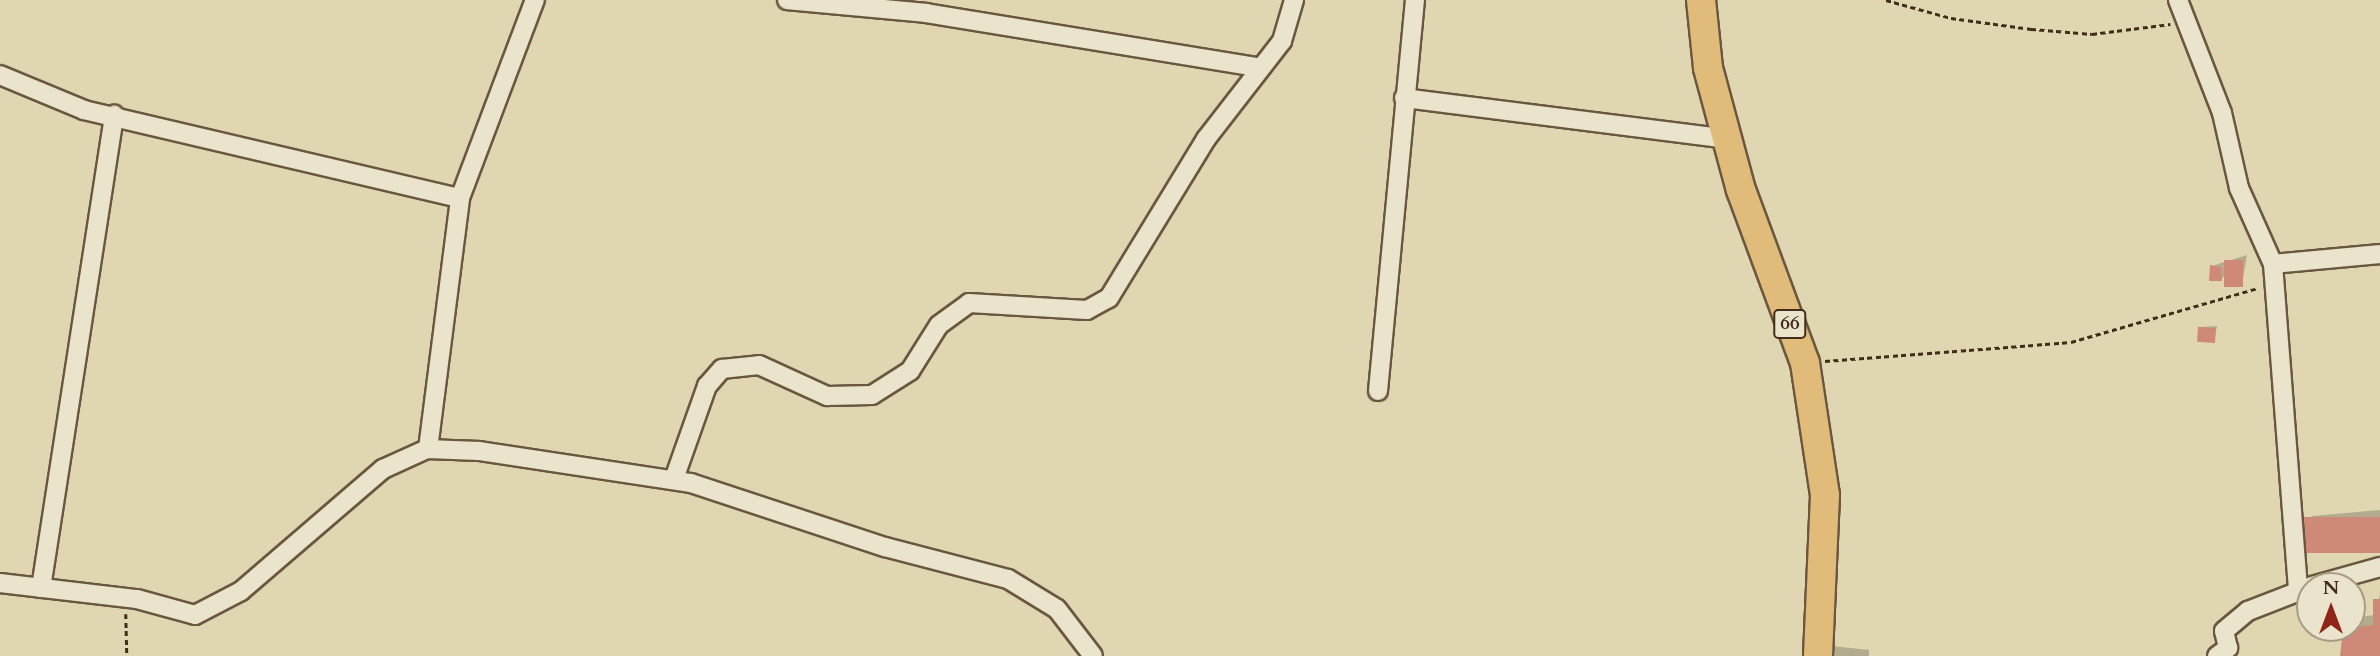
<!DOCTYPE html>
<style>
body{margin:0}
#map{position:relative;width:2380px;height:656px;overflow:hidden;background:#e0d6b2;font-family:Cardo,serif}
div>[style]{position:absolute}
[style*='--x']{left:calc(var(--x)*1px);top:calc(var(--y)*1px);width:calc(var(--w)*1px);rotate:calc(var(--a)*1deg)}
.shadow>*{inset:0;background:#0003}
.building>*{inset:0;background:#cf8978;transform-origin:0 0}
.path>*{height:2.5px;margin-top:-1.25px;transform-origin:0;background:repeating-linear-gradient(90deg,#422d19 0 5px,transparent 0 8.5px)}
.roads{filter:drop-shadow(2px 0 #6a573f) drop-shadow(-2px 0 #6a573f) drop-shadow(0 2px #6a573f) drop-shadow(0 -2px #6a573f)}
.street>*{height:18px;margin:-9px;padding:0 9px;transform-origin:9px;border-radius:9px;background:#ebe4cd}
.primary>*{height:28px;margin:-14px;padding:0 14px;transform-origin:14px;border-radius:14px;background:#e0bb79}
span{translate:-50% -50%;white-space:nowrap;text-align:center;line-height:1.15;-webkit-text-stroke:5px #ebe4cd;paint-order:stroke}
.shield-label span{padding:2px 5px;background:#ebe4cd;border:2px solid;border-radius:5px;-webkit-text-stroke-width:0}
.shield-label{font-size:19px;color:#422d19;font-weight:700}
.north{position:absolute;left:2296px;top:572px;width:70px;height:70px;box-sizing:border-box;background:#ebe4cd;border:2px solid #a79b85;border-radius:50%;rotate:0deg;font-size:19px;font-weight:700;line-height:28px;text-align:center;color:#422d19}
.north::after{content:'';display:block;margin:auto;width:24px;height:32px;background:#8f2418;clip-path:polygon(50% 0,100% 100%,50% 72%,0 100%)}
</style>
<div id="map">
<div class="shadow">
<i style="clip-path:polygon(2247px 255px,2242px 284px,2226px 275px,2221px 279px,2212px 266px)"></i>
<i style="clip-path:polygon(2217px 326px,2214px 342px,2200px 329px,2202px 327px)"></i>
<i style="clip-path:polygon(2380px 510px,2380px 551px,2304px 524px,2312px 516px)"></i>
<i style="clip-path:polygon(2380px 594px,2380px 656px,2341px 656px,2352px 618px,2375px 615px)"></i>
<i style="clip-path:polygon(1832px 646px,1869px 650px,1869px 656px,1824px 656px)"></i>
</div>
<div class="building">
<i style="left:2224px;top:260px;width:19px;height:27px"></i>
<i style="clip-path:polygon(2210px 265px,2221px 267px,2222px 281px,2209px 281px)"></i>
<i style="left:2216px;top:328px;width:15px;height:18px;rotate:94deg"></i>
<i style="left:2380px;top:517px;width:36px;height:77px;rotate:90deg"></i>
<i style="clip-path:polygon(2373px 599px,2380px 599px,2380px 656px,2340px 656px,2343px 628px,2373px 625px)"></i>
</div>
<div class="path">
<i style="--x:1886;--y:0;--w:67;--a:15.5"></i>
<i style="--x:1951;--y:18;--w:81;--a:7.8"></i>
<i style="--x:2031;--y:29;--w:61;--a:4.7"></i>
<i style="--x:2092;--y:34;--w:79;--a:-7.3"></i>
<i style="--x:1825;--y:361;--w:247;--a:-4.4"></i>
<i style="--x:2071;--y:342;--w:195;--a:-16.1"></i>
<i style="--x:126;--y:614;--w:42;--a:88.6"></i>
</div>
<div class="roads">
<div class="street">
<i style="--x:787;--y:0;--w:140;--a:5.3"></i>
<i style="--x:926;--y:13;--w:339;--a:9.3"></i>
<i style="--x:2178;--y:0;--w:121;--a:68.7"></i>
<i style="--x:2222;--y:113;--w:77;--a:77.2"></i>
<i style="--x:2239;--y:188;--w:83;--a:65.9"></i>
<i style="--x:2273;--y:264;--w:327;--a:85.6"></i>
<i style="--x:0;--y:75;--w:91;--a:22.6"></i>
<i style="--x:84;--y:110;--w:386;--a:13.2"></i>
<i style="--x:1404;--y:98;--w:326;--a:7.2"></i>
<i style="--x:2273;--y:264;--w:107;--a:-5.3"></i>
<i style="--x:1378;--y:391;--w:393;--a:-84.6"></i>
<i style="--x:428;--y:449;--w:253;--a:-82.7"></i>
<i style="--x:460;--y:198;--w:212;--a:-69.3"></i>
<i style="--x:674;--y:479;--w:99;--a:-70.5"></i>
<i style="--x:707;--y:386;--w:23;--a:-49"></i>
<i style="--x:722;--y:369;--w:37;--a:-6"></i>
<i style="--x:759;--y:365;--w:75;--a:24.5"></i>
<i style="--x:827;--y:396;--w:45;--a:-1.3"></i>
<i style="--x:872;--y:395;--w:45;--a:-32.3"></i>
<i style="--x:910;--y:371;--w:54;--a:-57.8"></i>
<i style="--x:939;--y:325;--w:37;--a:-36"></i>
<i style="--x:969;--y:303;--w:118;--a:3.4"></i>
<i style="--x:1087;--y:310;--w:25;--a:-29"></i>
<i style="--x:1109;--y:298;--w:186;--a:-58.6"></i>
<i style="--x:1206;--y:139;--w:124;--a:-52.2"></i>
<i style="--x:1282;--y:41;--w:43;--a:-73.7"></i>
<i style="--x:0;--y:583;--w:138;--a:6.7"></i>
<i style="--x:137;--y:599;--w:60;--a:15.4"></i>
<i style="--x:195;--y:615;--w:52;--a:-27.6"></i>
<i style="--x:241;--y:591;--w:187;--a:-40.7"></i>
<i style="--x:383;--y:469;--w:48;--a:-24.4"></i>
<i style="--x:427;--y:449;--w:52;--a:2.2"></i>
<i style="--x:479;--y:451;--w:214;--a:8.6"></i>
<i style="--x:691;--y:483;--w:204;--a:18.3"></i>
<i style="--x:885;--y:547;--w:127;--a:14.6"></i>
<i style="--x:1008;--y:579;--w:57;--a:31.5"></i>
<i style="--x:1057;--y:609;--w:59;--a:52.5"></i>
<i style="--x:2312;--y:586;--w:71;--a:-15.6"></i>
<i style="--x:41;--y:588;--w:479;--a:-81.2"></i>
<i style="--x:2217;--y:656;--w:14;--a:-36"></i>
<i style="--x:2228;--y:648;--w:17;--a:-103"></i>
<i style="--x:2224;--y:631;--w:31;--a:-40"></i>
<i style="--x:2248;--y:611;--w:66;--a:-21.2"></i>
</div>
<div class="primary">
<i style="--x:1701;--y:0;--w:68;--a:84.1"></i>
<i style="--x:1708;--y:68;--w:126;--a:74.9"></i>
<i style="--x:1741;--y:190;--w:184;--a:69.7"></i>
<i style="--x:1805;--y:363;--w:134;--a:81.4"></i>
<i style="--x:1825;--y:495;--w:161;--a:92.5"></i>
</div>
</div>
<div class="shield-label">
<span style="left:1790px;top:324px">66</span>
</div>
<div class="north">N</div>
</div>
